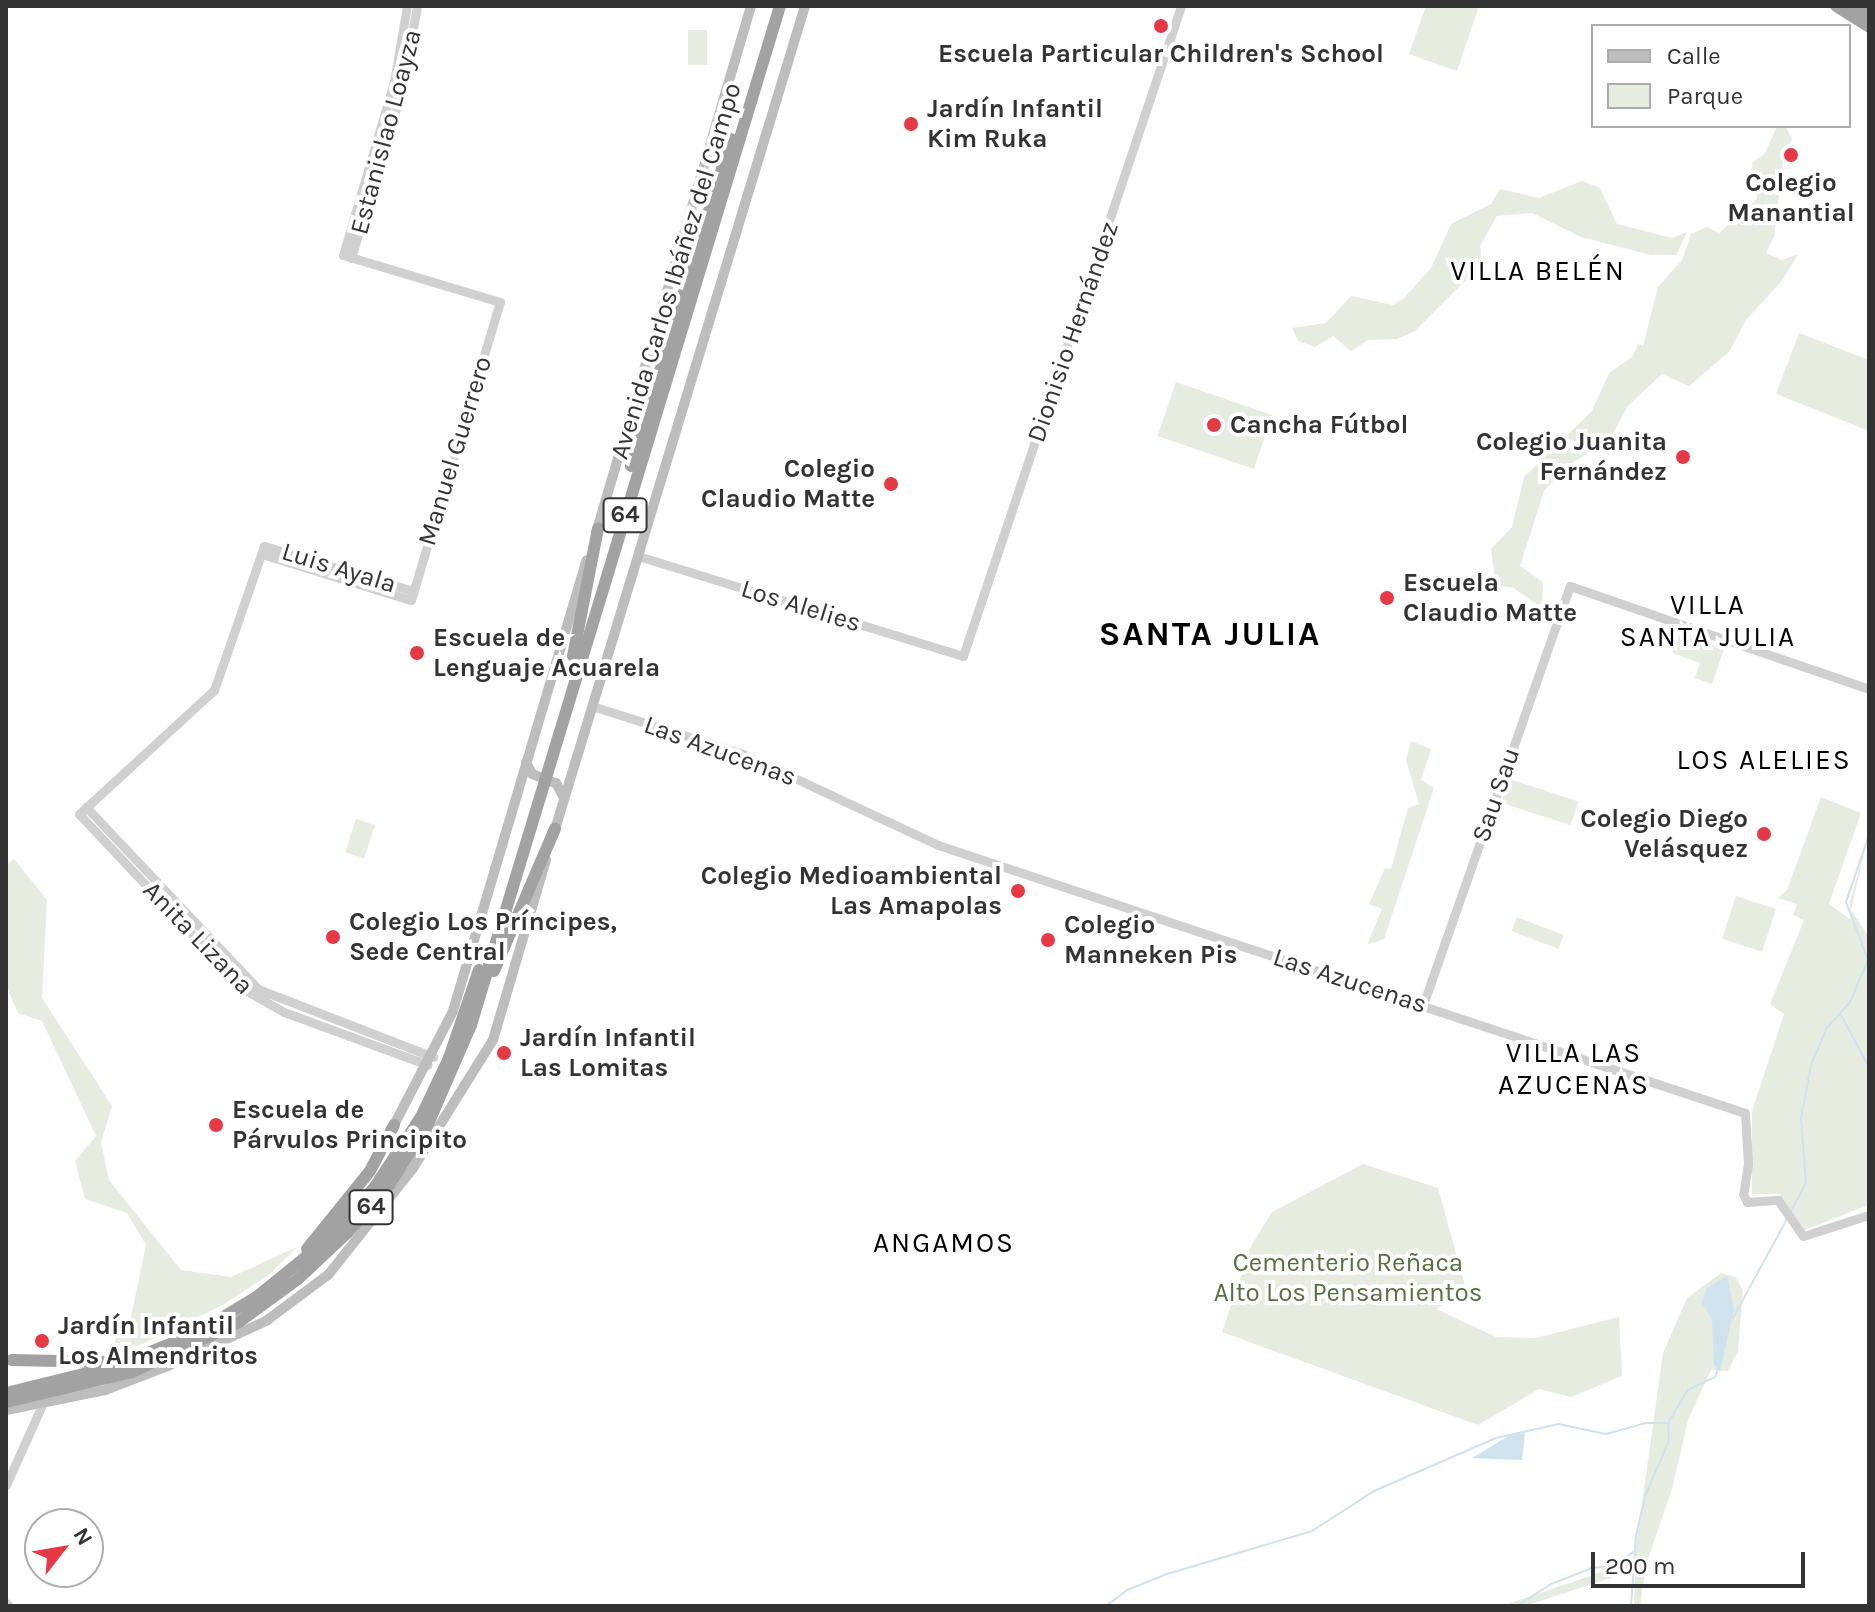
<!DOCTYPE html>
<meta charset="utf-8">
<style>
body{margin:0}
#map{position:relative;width:1875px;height:1612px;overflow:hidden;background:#fff;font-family:Karla,sans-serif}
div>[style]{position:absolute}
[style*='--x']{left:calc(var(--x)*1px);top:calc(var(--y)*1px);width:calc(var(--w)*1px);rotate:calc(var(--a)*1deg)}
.green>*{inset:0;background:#e6ecdf;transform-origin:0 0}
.water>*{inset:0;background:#cfe2ee}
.stream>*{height:2px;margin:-1px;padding:0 1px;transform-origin:1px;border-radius:1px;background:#cfe2ee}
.tertiary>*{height:9px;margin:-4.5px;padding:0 4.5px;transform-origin:4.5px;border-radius:4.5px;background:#d0d0d0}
.secondary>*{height:10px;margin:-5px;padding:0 5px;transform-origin:5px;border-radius:5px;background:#bdbdbd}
.trunk>*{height:12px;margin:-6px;padding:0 6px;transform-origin:6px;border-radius:6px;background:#a2a2a2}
.dots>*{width:22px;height:22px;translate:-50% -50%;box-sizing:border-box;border:4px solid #fff;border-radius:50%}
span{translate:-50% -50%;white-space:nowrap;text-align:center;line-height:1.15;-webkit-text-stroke:8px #fff;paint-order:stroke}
.shield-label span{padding:2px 6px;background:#fff;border:2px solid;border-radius:6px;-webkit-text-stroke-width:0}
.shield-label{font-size:24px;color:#333;font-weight:700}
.poi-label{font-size:26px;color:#333;font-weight:700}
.left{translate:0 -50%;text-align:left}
.right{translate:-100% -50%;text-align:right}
.street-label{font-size:26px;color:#333}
.park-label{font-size:26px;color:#56703f}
.neighbourhood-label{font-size:28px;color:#000;letter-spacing:2px}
.district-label{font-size:34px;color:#000;font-weight:700;letter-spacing:2px}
.frame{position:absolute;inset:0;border:8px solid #333;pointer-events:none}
.legend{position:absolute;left:1591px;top:24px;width:260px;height:104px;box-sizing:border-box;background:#fff;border:2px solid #adadad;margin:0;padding:10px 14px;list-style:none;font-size:24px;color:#333}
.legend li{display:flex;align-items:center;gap:16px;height:40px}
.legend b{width:40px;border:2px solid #adadad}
.north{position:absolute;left:24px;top:1508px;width:80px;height:80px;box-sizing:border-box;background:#fff;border:2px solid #adadad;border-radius:50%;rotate:59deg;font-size:22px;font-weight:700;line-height:32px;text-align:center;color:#333}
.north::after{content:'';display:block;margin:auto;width:28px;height:36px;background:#e63946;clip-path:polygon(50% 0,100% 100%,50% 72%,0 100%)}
.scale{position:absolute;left:1591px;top:1552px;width:214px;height:36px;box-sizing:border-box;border:4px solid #333;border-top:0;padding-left:10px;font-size:24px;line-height:28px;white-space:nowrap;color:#333;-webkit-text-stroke:6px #fff;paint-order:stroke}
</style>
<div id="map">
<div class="green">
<i style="clip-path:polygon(1426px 6px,1479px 6px,1457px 71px,1409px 54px)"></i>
<i style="left:688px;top:30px;width:19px;height:35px"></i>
<i style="clip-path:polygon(1777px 126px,1786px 127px,1792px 139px,1783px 161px,1774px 237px,1766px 253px,1782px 260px,1798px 254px,1781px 282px,1746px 320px,1729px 352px,1689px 386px,1662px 374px,1628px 406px,1609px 441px,1567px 466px,1544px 491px,1520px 566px,1543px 582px,1542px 608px,1512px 587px,1496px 586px,1491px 549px,1512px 527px,1524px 477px,1592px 411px,1609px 373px,1632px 357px,1638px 344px,1643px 346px,1658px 287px,1682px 260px,1691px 234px,1707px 227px,1719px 233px,1757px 199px,1752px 163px,1765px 153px)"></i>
<i style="clip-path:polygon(1582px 181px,1600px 188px,1617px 224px,1672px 238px,1687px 232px,1676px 255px,1651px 255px,1581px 237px,1532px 213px,1497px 216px,1480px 246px,1482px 264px,1415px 331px,1397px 339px,1368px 340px,1351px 351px,1333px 336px,1315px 347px,1298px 341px,1292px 328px,1326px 323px,1351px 296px,1393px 305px,1404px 298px,1431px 268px,1451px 224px,1491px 204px,1500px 189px,1539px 198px)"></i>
<i style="clip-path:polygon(1799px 333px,1869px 360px,1869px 431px,1776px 394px)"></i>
<i style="left:1176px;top:382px;width:102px;height:57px;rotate:19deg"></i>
<i style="clip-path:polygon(1680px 634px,1724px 649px,1712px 684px,1695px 678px,1700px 663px,1672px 653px)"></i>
<i style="clip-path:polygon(1411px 741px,1431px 749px,1421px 780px,1434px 788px,1384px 939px,1367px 945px,1382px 909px,1369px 904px,1385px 868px,1391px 869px,1408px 808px,1419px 804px,1406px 760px)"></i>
<i style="left:1509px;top:779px;width:73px;height:25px;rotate:18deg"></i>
<i style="clip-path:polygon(1821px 797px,1861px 813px,1829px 904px,1851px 920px,1850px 902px,1869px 832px,1851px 910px,1869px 937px,1869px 1205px,1797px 1233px,1780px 1194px,1752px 1194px,1752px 1111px,1784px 1014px,1770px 1004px,1804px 920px,1793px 915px,1797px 904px,1778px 898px,1787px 890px)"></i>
<i style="left:356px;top:819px;width:20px;height:35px;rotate:18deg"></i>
<i style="clip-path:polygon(14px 859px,47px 900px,42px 998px,112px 1106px,101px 1142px,109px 1180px,181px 1270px,231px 1277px,297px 1247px,270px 1274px,221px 1306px,140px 1345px,105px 1352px,130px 1321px,146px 1245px,127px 1213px,85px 1199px,75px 1161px,96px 1136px,42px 1021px,18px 1013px,6px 985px,6px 866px)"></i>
<i style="left:1736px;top:896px;width:42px;height:45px;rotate:18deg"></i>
<i style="left:1517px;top:917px;width:50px;height:15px;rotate:21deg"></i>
<i style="clip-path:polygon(1363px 1164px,1438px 1188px,1466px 1289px,1436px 1309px,1496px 1337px,1536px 1338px,1619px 1317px,1622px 1376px,1571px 1397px,1539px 1389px,1478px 1425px,1222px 1332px,1251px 1246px,1272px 1212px)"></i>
<i style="clip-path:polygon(1721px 1273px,1736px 1277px,1743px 1291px,1738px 1351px,1728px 1371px,1711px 1370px,1688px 1420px,1672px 1489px,1646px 1565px,1640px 1606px,1634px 1606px,1635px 1570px,1525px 1606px,1502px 1606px,1634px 1561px,1663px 1353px,1687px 1298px)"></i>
</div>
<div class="water">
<i style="clip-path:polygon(1727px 1276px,1734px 1309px,1720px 1372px,1714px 1365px,1712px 1319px,1702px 1303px,1706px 1289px)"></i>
<i style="clip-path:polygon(1525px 1433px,1522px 1460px,1472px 1458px,1510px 1435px)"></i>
</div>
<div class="stream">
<i style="--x:1841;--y:1015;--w:59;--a:61.7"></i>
<i style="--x:1790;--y:1213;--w:34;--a:-62"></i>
<i style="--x:1806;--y:1183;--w:65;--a:-94.4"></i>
<i style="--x:1801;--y:1118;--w:54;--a:-79.3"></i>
<i style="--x:1811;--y:1065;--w:39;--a:-67"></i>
<i style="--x:1826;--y:1029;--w:36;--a:-48"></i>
<i style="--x:1850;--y:1002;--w:46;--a:-66.8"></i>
<i style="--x:1868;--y:960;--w:62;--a:-110.8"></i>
<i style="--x:1846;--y:902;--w:71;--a:-71.1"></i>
<i style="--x:1733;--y:1318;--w:113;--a:-61.4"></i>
<i style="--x:1106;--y:1606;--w:26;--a:-37"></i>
<i style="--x:1127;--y:1590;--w:43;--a:-21.8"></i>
<i style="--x:1167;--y:1574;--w:151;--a:-16.5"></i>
<i style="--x:1312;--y:1531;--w:74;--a:-32.8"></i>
<i style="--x:1374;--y:1491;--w:133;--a:-23.5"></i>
<i style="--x:1496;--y:1438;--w:64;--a:-12.7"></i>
<i style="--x:1558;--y:1424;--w:49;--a:11.8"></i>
<i style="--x:1606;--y:1434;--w:41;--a:-15.4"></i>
<i style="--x:1646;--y:1423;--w:22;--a:0"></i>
<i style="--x:1517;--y:1606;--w:40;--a:-32.9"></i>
<i style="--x:1551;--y:1584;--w:44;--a:-21.3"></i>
<i style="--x:1592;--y:1568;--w:24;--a:-7"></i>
<i style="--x:1616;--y:1565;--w:21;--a:-37"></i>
<i style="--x:1631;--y:1606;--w:70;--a:-85.9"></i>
<i style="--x:1636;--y:1536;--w:41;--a:-77.3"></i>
<i style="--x:1645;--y:1496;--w:60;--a:-66.4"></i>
<i style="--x:1669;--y:1441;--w:18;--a:-93"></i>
<i style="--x:1668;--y:1423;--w:39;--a:-59"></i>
<i style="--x:1688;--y:1390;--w:30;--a:-26"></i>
<i style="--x:1715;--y:1377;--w:9;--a:-69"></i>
</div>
<div class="tertiary">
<i style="--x:351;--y:258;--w:180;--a:-73.2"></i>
<i style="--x:403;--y:86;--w:81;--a:-80.1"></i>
<i style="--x:262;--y:554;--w:156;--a:17.2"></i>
<i style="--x:411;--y:600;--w:311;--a:-73.4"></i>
<i style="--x:500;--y:302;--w:164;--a:-163.3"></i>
<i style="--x:343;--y:255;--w:180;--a:-73.6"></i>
<i style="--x:394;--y:82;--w:77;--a:-80.3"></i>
<i style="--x:638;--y:556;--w:340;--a:17.1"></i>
<i style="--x:963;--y:656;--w:686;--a:-71.46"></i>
<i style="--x:413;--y:591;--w:156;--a:-163.2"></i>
<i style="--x:264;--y:546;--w:152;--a:109.1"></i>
<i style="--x:214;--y:690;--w:183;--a:137.4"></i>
<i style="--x:79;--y:814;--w:242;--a:46.7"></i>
<i style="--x:245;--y:990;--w:45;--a:29.4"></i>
<i style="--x:284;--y:1012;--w:153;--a:20.2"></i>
<i style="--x:592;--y:706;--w:158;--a:17.6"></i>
<i style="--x:743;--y:754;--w:215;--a:25"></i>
<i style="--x:938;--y:845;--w:850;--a:18.37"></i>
<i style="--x:1745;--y:1113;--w:51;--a:86.6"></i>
<i style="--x:1748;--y:1164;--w:30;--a:99"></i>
<i style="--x:1743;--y:1194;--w:9;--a:63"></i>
<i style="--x:1747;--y:1202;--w:31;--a:-4"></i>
<i style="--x:1778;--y:1200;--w:44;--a:55.2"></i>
<i style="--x:1803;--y:1236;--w:69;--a:-17.7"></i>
<i style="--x:86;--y:807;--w:250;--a:46.6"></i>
<i style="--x:258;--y:989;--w:188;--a:21.2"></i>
<i style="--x:1423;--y:1005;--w:444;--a:-70.7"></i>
<i style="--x:1570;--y:586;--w:316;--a:19"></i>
<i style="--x:6;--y:1485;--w:88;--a:-65.8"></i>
<i style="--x:6;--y:1603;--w:4;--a:45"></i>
</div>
<div class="secondary">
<i style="--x:596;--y:533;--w:549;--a:-73.61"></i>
<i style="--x:526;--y:762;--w:13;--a:63"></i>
<i style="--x:532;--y:774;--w:26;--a:21"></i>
<i style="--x:556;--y:783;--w:17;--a:62"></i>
<i style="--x:553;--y:836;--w:867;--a:-73.11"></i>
<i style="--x:394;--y:1125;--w:128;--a:-62.6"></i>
<i style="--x:453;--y:1011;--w:470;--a:-73.5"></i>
<i style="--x:6;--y:1410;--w:101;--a:-11.4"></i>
<i style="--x:105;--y:1390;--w:67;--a:-20.9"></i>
<i style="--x:168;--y:1366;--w:108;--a:-24.7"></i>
<i style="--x:266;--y:1321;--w:77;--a:-36.6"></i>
<i style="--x:328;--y:1275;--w:137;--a:-51.5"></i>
<i style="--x:413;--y:1168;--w:151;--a:-58"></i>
<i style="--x:493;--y:1040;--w:188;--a:-73.6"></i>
</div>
<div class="trunk">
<i style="--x:1836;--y:6;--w:39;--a:32"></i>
<i style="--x:1852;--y:6;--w:20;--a:30"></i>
<i style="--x:631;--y:466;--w:342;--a:-73"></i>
<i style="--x:573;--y:656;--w:130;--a:-78.9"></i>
<i style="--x:494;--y:971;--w:155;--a:-66.8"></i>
<i style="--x:307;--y:1249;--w:100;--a:-51.1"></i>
<i style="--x:370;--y:1171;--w:52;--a:-62.4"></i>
<i style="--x:12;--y:1360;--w:93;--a:1.2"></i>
<i style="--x:6;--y:1393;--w:110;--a:-13.7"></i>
<i style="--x:113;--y:1367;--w:88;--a:-21.9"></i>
<i style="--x:195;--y:1334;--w:74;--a:-31.1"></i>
<i style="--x:258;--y:1296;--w:84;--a:-39.2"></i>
<i style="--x:323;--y:1243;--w:75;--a:-47.2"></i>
<i style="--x:374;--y:1188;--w:85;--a:-56.5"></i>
<i style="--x:421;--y:1117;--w:65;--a:-64.6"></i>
<i style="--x:449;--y:1058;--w:93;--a:-71.2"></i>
<i style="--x:6;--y:1402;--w:130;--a:-13.4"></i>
<i style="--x:132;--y:1372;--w:118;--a:-25"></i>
<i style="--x:239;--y:1322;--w:73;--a:-36.1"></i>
<i style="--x:298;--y:1279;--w:67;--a:-43.2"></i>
<i style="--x:347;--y:1233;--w:64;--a:-48.8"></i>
<i style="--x:389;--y:1185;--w:72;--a:-57.4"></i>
<i style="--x:428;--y:1124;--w:108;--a:-66.5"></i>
<i style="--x:471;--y:1025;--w:1065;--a:-73.13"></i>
</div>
<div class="dots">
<i style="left:1161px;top:26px;background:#e63946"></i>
<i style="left:911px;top:124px;background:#e63946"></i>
<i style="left:1791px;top:155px;background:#e63946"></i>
<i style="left:1214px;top:425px;background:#e63946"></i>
<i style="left:1683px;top:457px;background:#e63946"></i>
<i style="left:891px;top:484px;background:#e63946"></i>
<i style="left:1387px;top:598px;background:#e63946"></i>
<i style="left:417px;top:653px;background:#e63946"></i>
<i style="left:1764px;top:834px;background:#e63946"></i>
<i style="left:1018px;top:891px;background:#e63946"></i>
<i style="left:333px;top:937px;background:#e63946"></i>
<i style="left:1048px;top:940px;background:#e63946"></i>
<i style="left:504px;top:1053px;background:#e63946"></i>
<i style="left:216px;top:1125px;background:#e63946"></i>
<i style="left:42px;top:1341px;background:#e63946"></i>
</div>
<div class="shield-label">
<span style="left:625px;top:515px">64</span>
<span style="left:371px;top:1207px">64</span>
</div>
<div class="poi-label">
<span style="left:1161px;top:54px">Escuela Particular Children's School</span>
<span class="left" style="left:927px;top:124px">Jardín Infantil<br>Kim Ruka</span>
<span style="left:1791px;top:198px">Colegio<br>Manantial</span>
<span class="left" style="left:1230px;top:425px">Cancha Fútbol</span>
<span class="right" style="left:1667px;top:457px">Colegio Juanita<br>Fernández</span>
<span class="right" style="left:875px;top:484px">Colegio<br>Claudio Matte</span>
<span class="left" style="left:1403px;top:598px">Escuela<br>Claudio Matte</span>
<span class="left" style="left:433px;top:653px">Escuela de<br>Lenguaje Acuarela</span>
<span class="right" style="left:1748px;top:834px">Colegio Diego<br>Velásquez</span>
<span class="right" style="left:1002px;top:891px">Colegio Medioambiental<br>Las Amapolas</span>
<span class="left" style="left:349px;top:937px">Colegio Los Príncipes,<br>Sede Central</span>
<span class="left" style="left:1064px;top:940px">Colegio<br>Manneken Pis</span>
<span class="left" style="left:520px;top:1053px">Jardín Infantil<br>Las Lomitas</span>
<span class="left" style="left:232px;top:1125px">Escuela de<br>Párvulos Principito</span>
<span class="left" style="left:58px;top:1341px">Jardín Infantil<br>Los Almendritos</span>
</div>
<div class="street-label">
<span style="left:386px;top:132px;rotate:-75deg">Estanislao Loayza</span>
<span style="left:676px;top:271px;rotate:-73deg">Avenida Carlos Ibáñez del Campo</span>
<span style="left:1073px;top:332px;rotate:-71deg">Dionisio Hernández</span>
<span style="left:455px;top:451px;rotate:-73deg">Manuel Guerrero</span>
<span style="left:339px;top:568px;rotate:17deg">Luis Ayala</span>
<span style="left:801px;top:606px;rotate:17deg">Los Alelies</span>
<span style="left:720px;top:751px;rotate:20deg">Las Azucenas</span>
<span style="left:1496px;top:795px;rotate:-71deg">Sau Sau</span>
<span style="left:198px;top:938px;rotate:46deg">Anita Lizana</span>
<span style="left:1350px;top:981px;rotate:18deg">Las Azucenas</span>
</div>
<div class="park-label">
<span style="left:1348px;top:1278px">Cementerio Reñaca<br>Alto Los Pensamientos</span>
</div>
<div class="neighbourhood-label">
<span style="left:1538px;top:271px">VILLA BELÉN</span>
<span style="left:1708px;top:621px">VILLA<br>SANTA JULIA</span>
<span style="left:1764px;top:760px">LOS ALELIES</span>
<span style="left:1574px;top:1069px">VILLA LAS<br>AZUCENAS</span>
<span style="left:944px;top:1243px">ANGAMOS</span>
</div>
<div class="district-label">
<span style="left:1210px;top:635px">SANTA JULIA</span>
</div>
<div class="frame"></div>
<ul class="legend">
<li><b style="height:10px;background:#bdbdbd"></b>Calle</li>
<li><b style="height:22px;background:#e6ecdf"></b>Parque</li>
</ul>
<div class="north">N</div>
<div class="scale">200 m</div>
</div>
